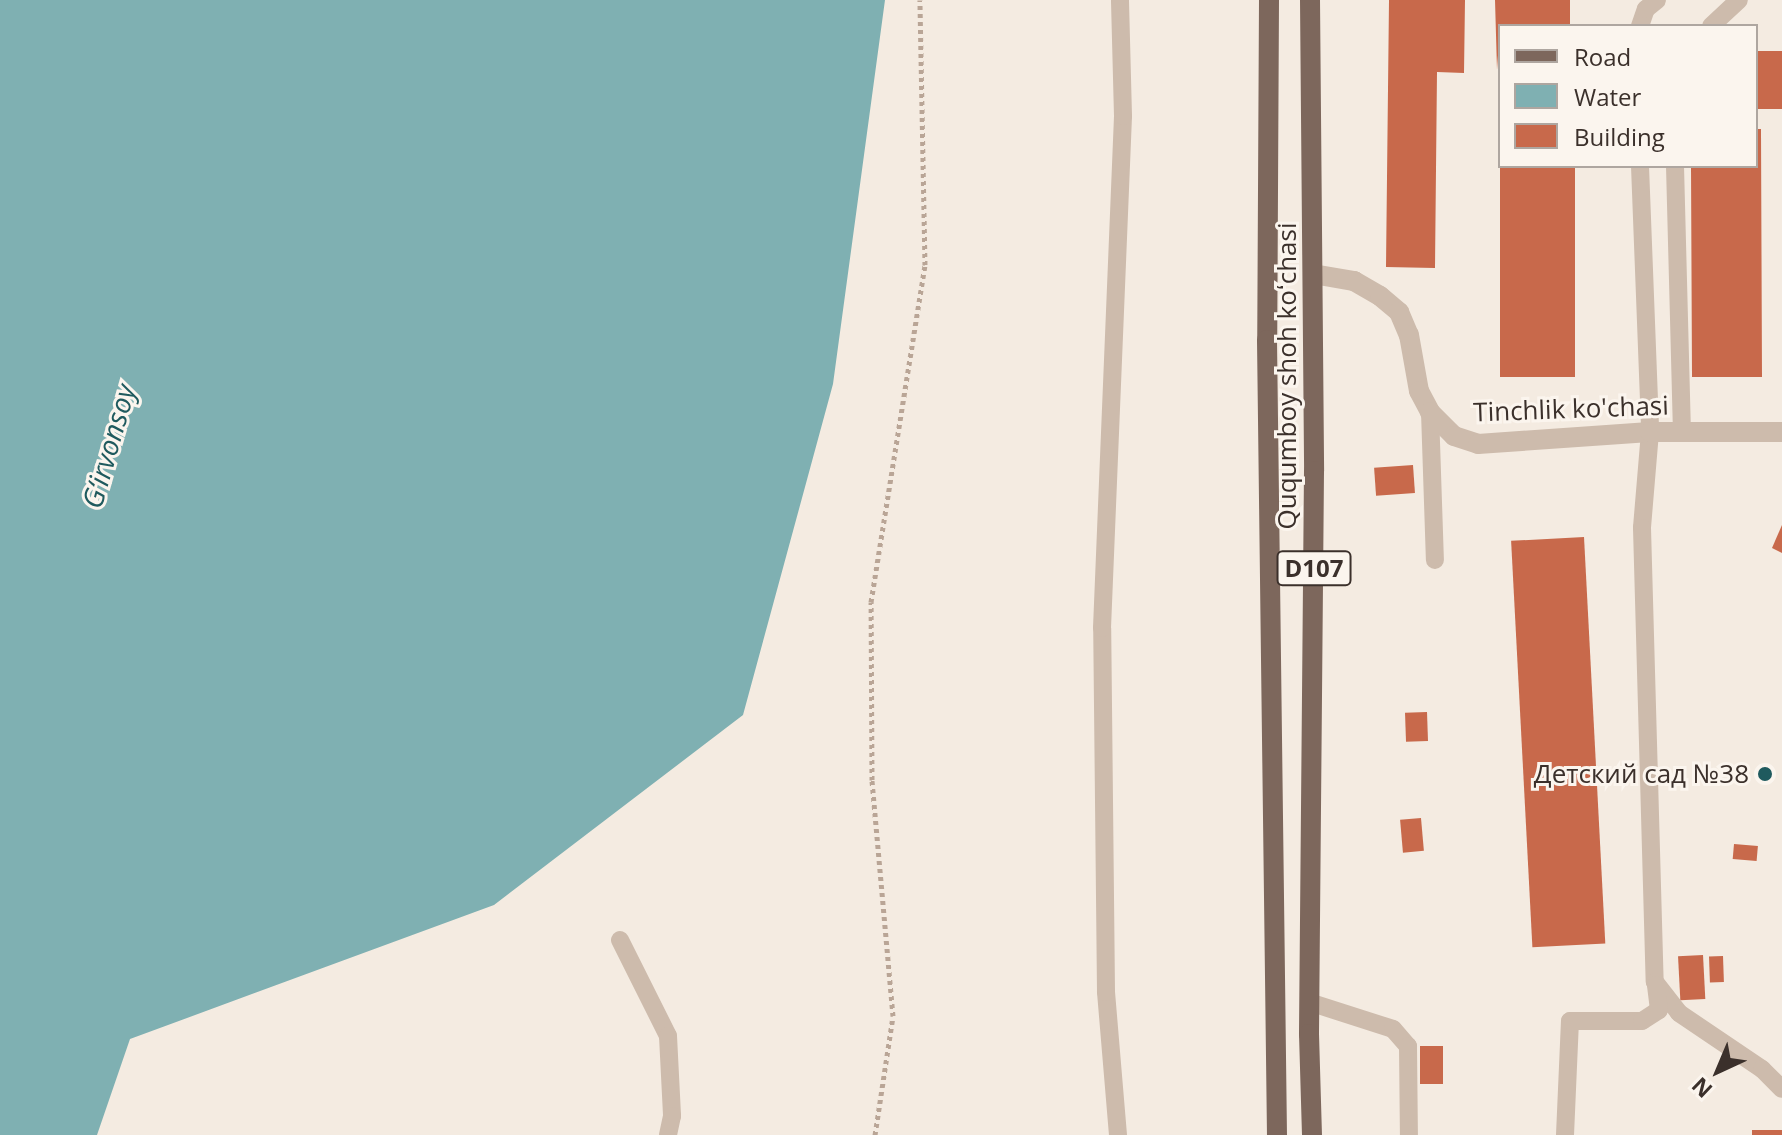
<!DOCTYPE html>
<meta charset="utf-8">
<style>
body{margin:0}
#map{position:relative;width:1782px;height:1135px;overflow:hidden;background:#f4ebe1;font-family:"Open Sans",sans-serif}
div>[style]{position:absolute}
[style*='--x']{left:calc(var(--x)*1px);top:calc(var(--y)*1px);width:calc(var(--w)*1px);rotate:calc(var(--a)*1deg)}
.water>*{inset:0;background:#7fb0b2}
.building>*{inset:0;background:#c8694b;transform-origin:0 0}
.path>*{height:5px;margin-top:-2.5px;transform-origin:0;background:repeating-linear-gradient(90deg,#b9a596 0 4px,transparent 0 8px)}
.lane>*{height:18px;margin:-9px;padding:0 9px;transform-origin:9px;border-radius:9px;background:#cdbbac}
.street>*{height:20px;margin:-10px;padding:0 10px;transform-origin:10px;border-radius:10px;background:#cdbbac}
.primary>*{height:20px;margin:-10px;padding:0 10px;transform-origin:10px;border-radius:10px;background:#7d675c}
.dots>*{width:22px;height:22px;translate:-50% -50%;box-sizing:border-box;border:4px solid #fbf5ee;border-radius:50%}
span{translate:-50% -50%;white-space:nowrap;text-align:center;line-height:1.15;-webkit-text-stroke:6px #fbf5ee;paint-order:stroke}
.shield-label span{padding:2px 6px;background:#fbf5ee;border:2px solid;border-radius:6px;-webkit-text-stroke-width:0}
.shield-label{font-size:24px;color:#3b302b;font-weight:700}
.street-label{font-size:26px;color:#3b302b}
.poi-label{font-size:26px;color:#3b302b}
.right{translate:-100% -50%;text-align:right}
.water-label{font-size:28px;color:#1f5a5e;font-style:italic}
.legend{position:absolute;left:1498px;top:24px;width:260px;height:144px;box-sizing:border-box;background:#fbf5ee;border:2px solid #aea6a0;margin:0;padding:10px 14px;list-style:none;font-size:24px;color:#3b302b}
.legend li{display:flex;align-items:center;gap:16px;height:40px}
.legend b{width:40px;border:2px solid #aea6a0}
.north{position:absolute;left:1678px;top:1031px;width:80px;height:80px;-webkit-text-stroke:6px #fbf5ee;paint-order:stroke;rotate:224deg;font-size:22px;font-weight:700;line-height:32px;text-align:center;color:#3b302b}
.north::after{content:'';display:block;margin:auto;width:28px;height:36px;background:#3b302b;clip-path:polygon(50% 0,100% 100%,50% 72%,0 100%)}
</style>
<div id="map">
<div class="water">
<i style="clip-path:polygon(0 0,885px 0,833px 384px,743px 715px,494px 905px,130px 1039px,97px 1135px,0 1135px)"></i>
</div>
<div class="building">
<i style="clip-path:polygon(1389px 0,1465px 0,1464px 73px,1437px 72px,1435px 268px,1386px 267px)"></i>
<i style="clip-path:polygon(1495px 0,1570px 0,1570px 26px,1500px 26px,1497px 70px)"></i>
<i style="left:1782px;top:51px;width:58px;height:26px;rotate:90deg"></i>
<i style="clip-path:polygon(1756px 129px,1761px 129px,1762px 377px,1692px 377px,1691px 166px,1756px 166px)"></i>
<i style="left:1500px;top:166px;width:75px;height:211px"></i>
<i style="left:1413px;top:465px;width:28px;height:39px;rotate:86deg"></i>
<i style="clip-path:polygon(1782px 525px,1782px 553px,1772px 548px)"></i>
<i style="left:1584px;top:537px;width:407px;height:73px;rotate:87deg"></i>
<i style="left:1427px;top:712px;width:29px;height:22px;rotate:88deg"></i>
<i style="left:1421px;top:818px;width:33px;height:21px;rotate:85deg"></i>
<i style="left:1734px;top:844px;width:24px;height:15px;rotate:5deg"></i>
<i style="left:1703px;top:955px;width:44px;height:25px;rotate:87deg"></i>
<i style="left:1723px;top:956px;width:26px;height:14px;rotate:88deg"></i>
<i style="left:1420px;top:1046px;width:23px;height:38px"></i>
<i style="left:1752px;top:1130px;width:30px;height:5px"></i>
</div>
<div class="path">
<i style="--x:875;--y:1135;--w:120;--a:-81.4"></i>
<i style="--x:893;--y:1016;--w:237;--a:-95.1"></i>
<i style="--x:872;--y:780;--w:178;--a:-90.3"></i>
<i style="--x:871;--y:602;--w:341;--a:-80.9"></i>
<i style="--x:925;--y:265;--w:265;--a:-91.1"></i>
</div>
<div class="lane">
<i style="--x:1640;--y:26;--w:18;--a:-71"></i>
<i style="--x:1646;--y:9;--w:14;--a:-39"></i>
<i style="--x:1711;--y:26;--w:38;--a:-43"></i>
<i style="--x:1640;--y:166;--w:266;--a:87.8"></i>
<i style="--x:1650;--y:432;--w:96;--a:94.8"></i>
<i style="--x:1642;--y:528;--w:454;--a:88.4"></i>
<i style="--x:1655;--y:982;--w:39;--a:52"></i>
<i style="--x:1679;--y:1013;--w:100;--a:34"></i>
<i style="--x:1762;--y:1069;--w:28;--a:45"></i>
<i style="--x:1675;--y:166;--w:266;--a:88.5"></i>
<i style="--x:1430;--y:412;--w:148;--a:88.1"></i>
<i style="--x:620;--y:940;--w:107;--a:63.4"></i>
<i style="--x:668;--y:1036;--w:80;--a:87.1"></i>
<i style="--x:672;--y:1116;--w:19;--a:102"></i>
<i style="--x:1309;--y:1002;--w:88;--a:17.8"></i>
<i style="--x:1393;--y:1029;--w:23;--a:49"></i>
<i style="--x:1408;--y:1046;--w:89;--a:89.4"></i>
<i style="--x:1118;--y:1135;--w:144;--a:-94.8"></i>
<i style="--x:1106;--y:992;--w:364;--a:-90.6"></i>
<i style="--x:1102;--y:628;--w:512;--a:-87.65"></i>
<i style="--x:1123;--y:116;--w:116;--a:-91.5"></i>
<i style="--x:1565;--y:1135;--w:114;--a:-87.5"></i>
<i style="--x:1570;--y:1021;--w:72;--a:0"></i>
<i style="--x:1642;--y:1021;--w:20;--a:-33"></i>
<i style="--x:1659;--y:1010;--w:25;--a:-97"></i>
</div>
<div class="street">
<i style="--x:1313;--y:274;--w:42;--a:9.7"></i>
<i style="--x:1354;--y:281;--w:30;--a:30"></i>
<i style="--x:1380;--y:296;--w:25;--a:40"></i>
<i style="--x:1399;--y:312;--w:25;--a:67"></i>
<i style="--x:1409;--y:335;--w:57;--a:79.9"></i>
<i style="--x:1419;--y:391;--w:24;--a:62"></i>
<i style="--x:1430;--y:412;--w:34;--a:45"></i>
<i style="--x:1454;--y:436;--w:25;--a:18"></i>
<i style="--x:1478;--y:444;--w:172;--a:-4"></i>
<i style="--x:1650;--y:432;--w:132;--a:0"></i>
</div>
<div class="primary">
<i style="--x:1269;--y:0;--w:340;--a:90.3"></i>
<i style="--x:1267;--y:340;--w:795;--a:89.28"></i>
<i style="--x:1310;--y:0;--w:471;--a:89.5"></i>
<i style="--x:1314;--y:471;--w:563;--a:90.51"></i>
<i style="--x:1309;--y:1034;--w:101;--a:88.3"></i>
</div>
<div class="dots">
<i style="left:1765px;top:774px;background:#1f5a5e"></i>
</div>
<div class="shield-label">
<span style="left:1314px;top:568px">D107</span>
</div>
<div class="street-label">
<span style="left:1287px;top:376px;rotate:-90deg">Ququmboy shoh koʻchasi</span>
<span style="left:1571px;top:409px;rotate:-2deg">Tinchlik ko'chasi</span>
</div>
<div class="poi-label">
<span class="right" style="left:1749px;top:774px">Детский сад №38</span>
</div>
<div class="water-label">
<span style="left:108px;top:446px;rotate:-74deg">G‘irvonsoy</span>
</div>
<ul class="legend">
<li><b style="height:10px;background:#7d675c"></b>Road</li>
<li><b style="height:22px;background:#7fb0b2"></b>Water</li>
<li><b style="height:22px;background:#c8694b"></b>Building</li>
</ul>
<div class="north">N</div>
</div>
